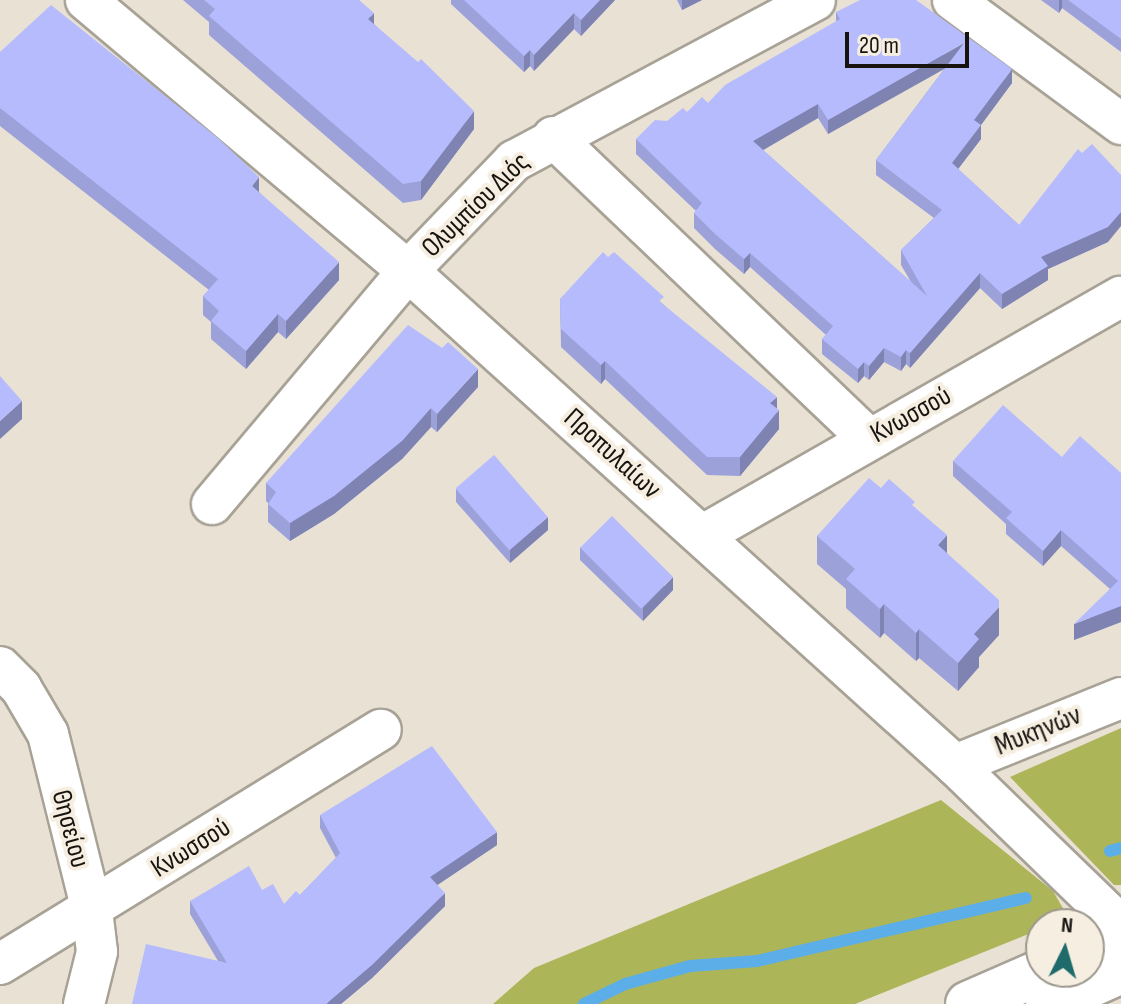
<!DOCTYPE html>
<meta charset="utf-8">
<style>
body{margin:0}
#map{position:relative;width:1121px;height:1004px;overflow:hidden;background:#e8e1d4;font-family:"Sofia Sans Condensed",sans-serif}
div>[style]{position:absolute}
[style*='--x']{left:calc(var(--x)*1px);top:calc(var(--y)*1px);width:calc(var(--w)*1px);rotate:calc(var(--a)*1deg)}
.forest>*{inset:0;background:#adb559}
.stream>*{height:12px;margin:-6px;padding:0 6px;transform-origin:6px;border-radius:6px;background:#5caee9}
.roads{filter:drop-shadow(2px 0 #a8a296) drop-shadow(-2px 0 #a8a296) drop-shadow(0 2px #a8a296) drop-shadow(0 -2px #a8a296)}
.street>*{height:40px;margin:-20px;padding:0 20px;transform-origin:20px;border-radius:20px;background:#fff}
.secondary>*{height:44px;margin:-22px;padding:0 22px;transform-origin:22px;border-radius:22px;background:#fff}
.wall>*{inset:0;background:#9ca1da}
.shaded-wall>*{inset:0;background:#7f83b1}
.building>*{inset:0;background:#b5bbfd;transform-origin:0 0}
span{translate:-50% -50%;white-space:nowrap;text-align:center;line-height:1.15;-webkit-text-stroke:8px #f5eee1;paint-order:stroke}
.street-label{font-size:28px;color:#171410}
.north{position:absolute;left:1025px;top:908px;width:80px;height:80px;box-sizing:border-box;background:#f5eee1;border:2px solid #9c978d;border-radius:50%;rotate:5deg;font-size:22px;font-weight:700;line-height:32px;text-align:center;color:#171410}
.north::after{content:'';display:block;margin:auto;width:28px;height:36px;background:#1f6b6c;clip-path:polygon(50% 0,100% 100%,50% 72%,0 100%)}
.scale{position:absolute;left:845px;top:32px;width:124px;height:36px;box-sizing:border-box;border:4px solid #171410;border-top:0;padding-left:10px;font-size:24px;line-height:28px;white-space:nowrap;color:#171410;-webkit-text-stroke:6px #f5eee1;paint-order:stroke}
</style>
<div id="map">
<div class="forest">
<i style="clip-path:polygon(1121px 728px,1121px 885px,1114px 885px,1010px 777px)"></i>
<i style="clip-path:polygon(941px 800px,1053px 891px,1068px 917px,1041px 924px,1041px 929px,855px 1004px,493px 1004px,534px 968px)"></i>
</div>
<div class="stream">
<i style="--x:1110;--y:851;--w:11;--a:-15"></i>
<i style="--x:584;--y:1004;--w:46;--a:-26"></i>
<i style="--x:625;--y:984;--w:67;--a:-15.5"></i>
<i style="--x:690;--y:966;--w:67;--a:-4.3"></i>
<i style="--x:757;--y:961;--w:276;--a:-13.2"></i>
</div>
<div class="roads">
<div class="street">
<i style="--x:86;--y:0;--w:421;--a:40.1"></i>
<i style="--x:408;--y:271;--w:737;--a:42.09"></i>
<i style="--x:955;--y:765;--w:231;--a:44.1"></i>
<i style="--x:953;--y:0;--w:209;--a:36.4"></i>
<i style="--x:553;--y:137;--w:437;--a:43.7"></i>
<i style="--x:212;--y:504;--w:304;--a:-49.9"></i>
<i style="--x:408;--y:271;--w:153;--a:-46.1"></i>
<i style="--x:514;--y:161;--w:341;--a:-28.1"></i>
<i style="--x:703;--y:535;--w:481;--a:-29.7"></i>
<i style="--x:0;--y:667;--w:30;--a:45"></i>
<i style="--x:21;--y:688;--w:53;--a:59.6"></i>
<i style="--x:48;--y:734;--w:181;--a:76"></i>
<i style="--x:92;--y:910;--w:42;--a:83.2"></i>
<i style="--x:97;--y:952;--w:54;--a:104"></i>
<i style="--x:955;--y:765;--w:179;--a:-22"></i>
<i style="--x:0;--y:964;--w:447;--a:-31.6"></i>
</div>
<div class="secondary">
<i style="--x:1089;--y:950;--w:35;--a:-24"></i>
<i style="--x:968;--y:1004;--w:80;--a:-23.7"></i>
<i style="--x:1048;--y:1004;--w:80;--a:-24.3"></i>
</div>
</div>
<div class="wall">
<i style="clip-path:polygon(183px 0,359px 0,374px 24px,474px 129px,421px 200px,403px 203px,209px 35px,209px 22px)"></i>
<i style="clip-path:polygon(451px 0,615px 0,581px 36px,574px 29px,534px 71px,530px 66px,524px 72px,451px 4px)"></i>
<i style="clip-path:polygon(677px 0,702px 0,682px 10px)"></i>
<i style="clip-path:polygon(1041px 0,1121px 0,1121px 52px,1062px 8px,1059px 13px)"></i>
<i style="clip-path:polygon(evenodd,836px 12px,1012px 83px,981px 125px,981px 139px,958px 169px,1019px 225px,1108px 242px,1048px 269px,1048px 280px,1002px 309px,980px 288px,910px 368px,906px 364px,901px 371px,884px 362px,869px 380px,864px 376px,858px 383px,822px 354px,822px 339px,826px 335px,750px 267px,744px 274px,715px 249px,694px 228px,694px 213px,696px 211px,636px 154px,636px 139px,667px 121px,708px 103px,836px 22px,836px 12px,945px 68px,876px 160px,876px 175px,934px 218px,901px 250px,901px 265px,911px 282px,763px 150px,818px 118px,828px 134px,945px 68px)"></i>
<i style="clip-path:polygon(0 52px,259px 192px,339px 280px,286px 339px,278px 332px,246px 369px,211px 339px,211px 322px,203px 315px,203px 296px,209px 290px,0 126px)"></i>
<i style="clip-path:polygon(608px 257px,664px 305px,777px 408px,779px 429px,740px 476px,707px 475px,605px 379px,601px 384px,561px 347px,560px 299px)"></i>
<i style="clip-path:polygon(478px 387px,437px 432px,431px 427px,402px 459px,334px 514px,290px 541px,268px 522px,268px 503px,266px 501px,266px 483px)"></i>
<i style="clip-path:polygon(1062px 457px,1121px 473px,1121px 622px,1074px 640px,1110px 589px,1061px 546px,1043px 566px,1006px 534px,1006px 524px,953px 476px,953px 461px)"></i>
<i style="clip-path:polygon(881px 488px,915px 508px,947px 553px,999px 635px,979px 657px,979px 667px,958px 691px,919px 658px,916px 661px,884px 633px,880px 638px,846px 608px,846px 589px,817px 564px,817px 536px)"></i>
<i style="clip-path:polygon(456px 489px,548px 530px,510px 563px,456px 502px)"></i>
<i style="clip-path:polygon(580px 547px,673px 590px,643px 621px,580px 560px)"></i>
<i style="clip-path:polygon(320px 815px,497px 845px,437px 885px,445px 906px,372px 978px,341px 1004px,218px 961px,190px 914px,190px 901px,262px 890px,284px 904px,300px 895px,336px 858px,320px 828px)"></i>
</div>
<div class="shaded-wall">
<i style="clip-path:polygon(600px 0,615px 0,581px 36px,581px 20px)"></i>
<i style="clip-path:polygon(682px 0,702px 0,682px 10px)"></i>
<i style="clip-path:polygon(1059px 0,1062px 0,1062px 8px,1059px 13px)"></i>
<i style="clip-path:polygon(374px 13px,374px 31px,368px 19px)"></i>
<i style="clip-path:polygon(574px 13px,574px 29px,534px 71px,534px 55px)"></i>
<i style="clip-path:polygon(964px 43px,964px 58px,828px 134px,828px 120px)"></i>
<i style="clip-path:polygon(530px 50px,530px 66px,524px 72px,524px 56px)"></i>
<i style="clip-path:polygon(1012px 69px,1012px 83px,981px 125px,981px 139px,952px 177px,952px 163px,974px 120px)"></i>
<i style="clip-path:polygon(818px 104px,818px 118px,753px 156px,753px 141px)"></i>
<i style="clip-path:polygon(474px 111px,474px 129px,421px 200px,421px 181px)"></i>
<i style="clip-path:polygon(259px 177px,259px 195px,252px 186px)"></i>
<i style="clip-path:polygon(1121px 212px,1121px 226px,1108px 242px,1048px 269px,1048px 280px,1002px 309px,1002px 294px,1041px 257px)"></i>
<i style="clip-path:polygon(750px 253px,750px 267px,744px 274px,744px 259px)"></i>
<i style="clip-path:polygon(339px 262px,339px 280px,286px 339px,286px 321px)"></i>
<i style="clip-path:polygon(980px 273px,980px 288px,910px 368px,910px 353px)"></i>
<i style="clip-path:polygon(278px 314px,278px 332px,246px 369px,246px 351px)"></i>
<i style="clip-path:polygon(884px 348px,884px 362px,869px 380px,869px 366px)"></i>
<i style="clip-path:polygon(906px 350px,906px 364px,901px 371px,901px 357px)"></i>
<i style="clip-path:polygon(605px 361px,605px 379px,601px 384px,601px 365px)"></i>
<i style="clip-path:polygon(864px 362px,864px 376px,858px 383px,858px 369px)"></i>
<i style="clip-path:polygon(478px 369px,478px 387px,437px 432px,437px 414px)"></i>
<i style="clip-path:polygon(777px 397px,777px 413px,779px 410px,779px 429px,740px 476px,740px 457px,770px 403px)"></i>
<i style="clip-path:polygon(22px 401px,22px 419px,0 439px,0 421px)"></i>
<i style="clip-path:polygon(431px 408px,431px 427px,402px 459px,334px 514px,290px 541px,290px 523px)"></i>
<i style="clip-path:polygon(548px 517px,548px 530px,510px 563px,510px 550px)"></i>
<i style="clip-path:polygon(1061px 530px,1061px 546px,1043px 566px,1043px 551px)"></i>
<i style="clip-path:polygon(947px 535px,947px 564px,938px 545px)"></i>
<i style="clip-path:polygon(673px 577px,673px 590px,643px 621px,643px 608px)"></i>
<i style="clip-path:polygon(884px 604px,884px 633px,880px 638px,880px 609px)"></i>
<i style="clip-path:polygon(1121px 606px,1121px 622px,1074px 640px,1074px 624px)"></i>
<i style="clip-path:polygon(999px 607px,999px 635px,979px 657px,979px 667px,958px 691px,958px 663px,974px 634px)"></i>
<i style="clip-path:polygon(919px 629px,919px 658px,916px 661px,916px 633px)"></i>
<i style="clip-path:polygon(497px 832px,497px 845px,430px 890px,430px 877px)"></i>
<i style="clip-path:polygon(445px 893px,445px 906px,372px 978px,341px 1004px,326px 1004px)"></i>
</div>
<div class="building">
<i style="clip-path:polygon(204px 0,359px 0,374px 13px,368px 19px,418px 62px,421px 59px,474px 111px,421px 181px,403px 184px,209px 16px,215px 9px)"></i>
<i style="clip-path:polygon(464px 0,600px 0,581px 20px,574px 13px,534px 55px,530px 50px,524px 56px)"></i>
<i style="clip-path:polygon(evenodd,860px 0,916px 0,1012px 69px,974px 120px,981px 125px,952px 163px,1019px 225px,1078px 149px,1082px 153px,1092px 144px,1121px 175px,1121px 212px,1108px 227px,1041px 257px,1048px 266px,1002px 294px,980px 273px,910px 353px,906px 350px,901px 357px,884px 348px,869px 366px,864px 362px,858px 369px,822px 339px,833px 326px,750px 253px,744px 259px,715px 234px,694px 213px,702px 203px,636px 139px,655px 120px,667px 121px,683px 108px,687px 112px,702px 97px,708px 103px,725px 85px,840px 19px,836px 12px,860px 0,964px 43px,876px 160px,942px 210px,901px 250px,927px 296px,753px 141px,818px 104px,828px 120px,964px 43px)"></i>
<i style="clip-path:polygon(1068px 0,1121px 0,1121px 39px)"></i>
<i style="clip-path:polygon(51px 5px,219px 139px,259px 177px,252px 186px,339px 262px,286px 321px,278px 314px,246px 351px,211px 321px,219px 311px,203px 296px,218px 279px,0 108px,0 52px)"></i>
<i style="clip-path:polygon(603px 252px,608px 257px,614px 252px,664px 297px,659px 301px,777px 397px,770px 403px,779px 410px,740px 457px,707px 457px,605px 361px,601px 365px,561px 329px,560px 299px)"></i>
<i style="clip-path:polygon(408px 325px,442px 348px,448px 342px,478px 369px,437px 414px,431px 408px,402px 441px,334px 496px,290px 523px,268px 504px,276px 492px,266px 483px)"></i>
<i style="clip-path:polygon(0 376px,22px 401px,0 421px)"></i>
<i style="clip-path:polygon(1003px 405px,1062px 457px,1080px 436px,1121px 473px,1121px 606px,1074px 624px,1118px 581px,1061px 530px,1043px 551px,1006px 518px,1012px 512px,953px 461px)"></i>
<i style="left:494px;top:455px;width:82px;height:51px;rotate:49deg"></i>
<i style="clip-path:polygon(869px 478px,881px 488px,889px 479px,915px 502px,912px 505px,947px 535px,938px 545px,999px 600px,999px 607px,974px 634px,979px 639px,958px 663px,919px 629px,916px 633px,884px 604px,880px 609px,846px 579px,855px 569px,817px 536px)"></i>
<i style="left:612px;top:516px;width:86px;height:45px;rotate:45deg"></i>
<i style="clip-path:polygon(432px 746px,497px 832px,430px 877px,445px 893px,372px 965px,326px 1004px,132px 1004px,146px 944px,227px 963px,190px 901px,249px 866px,262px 890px,273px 884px,284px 904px,296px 891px,300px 895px,340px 853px,320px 815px)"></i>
</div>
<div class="street-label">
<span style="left:476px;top:205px;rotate:-44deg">Ολυμπίου Διός</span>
<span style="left:911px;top:415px;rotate:-29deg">Κνωσσού</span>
<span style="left:612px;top:454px;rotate:42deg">Προπυλαίων</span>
<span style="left:1038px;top:731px;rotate:-22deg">Μυκηνών</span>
<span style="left:70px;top:829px;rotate:75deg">Θησείου</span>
<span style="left:191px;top:848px;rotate:-32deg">Κνωσσού</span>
</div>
<div class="north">N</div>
<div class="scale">20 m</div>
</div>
